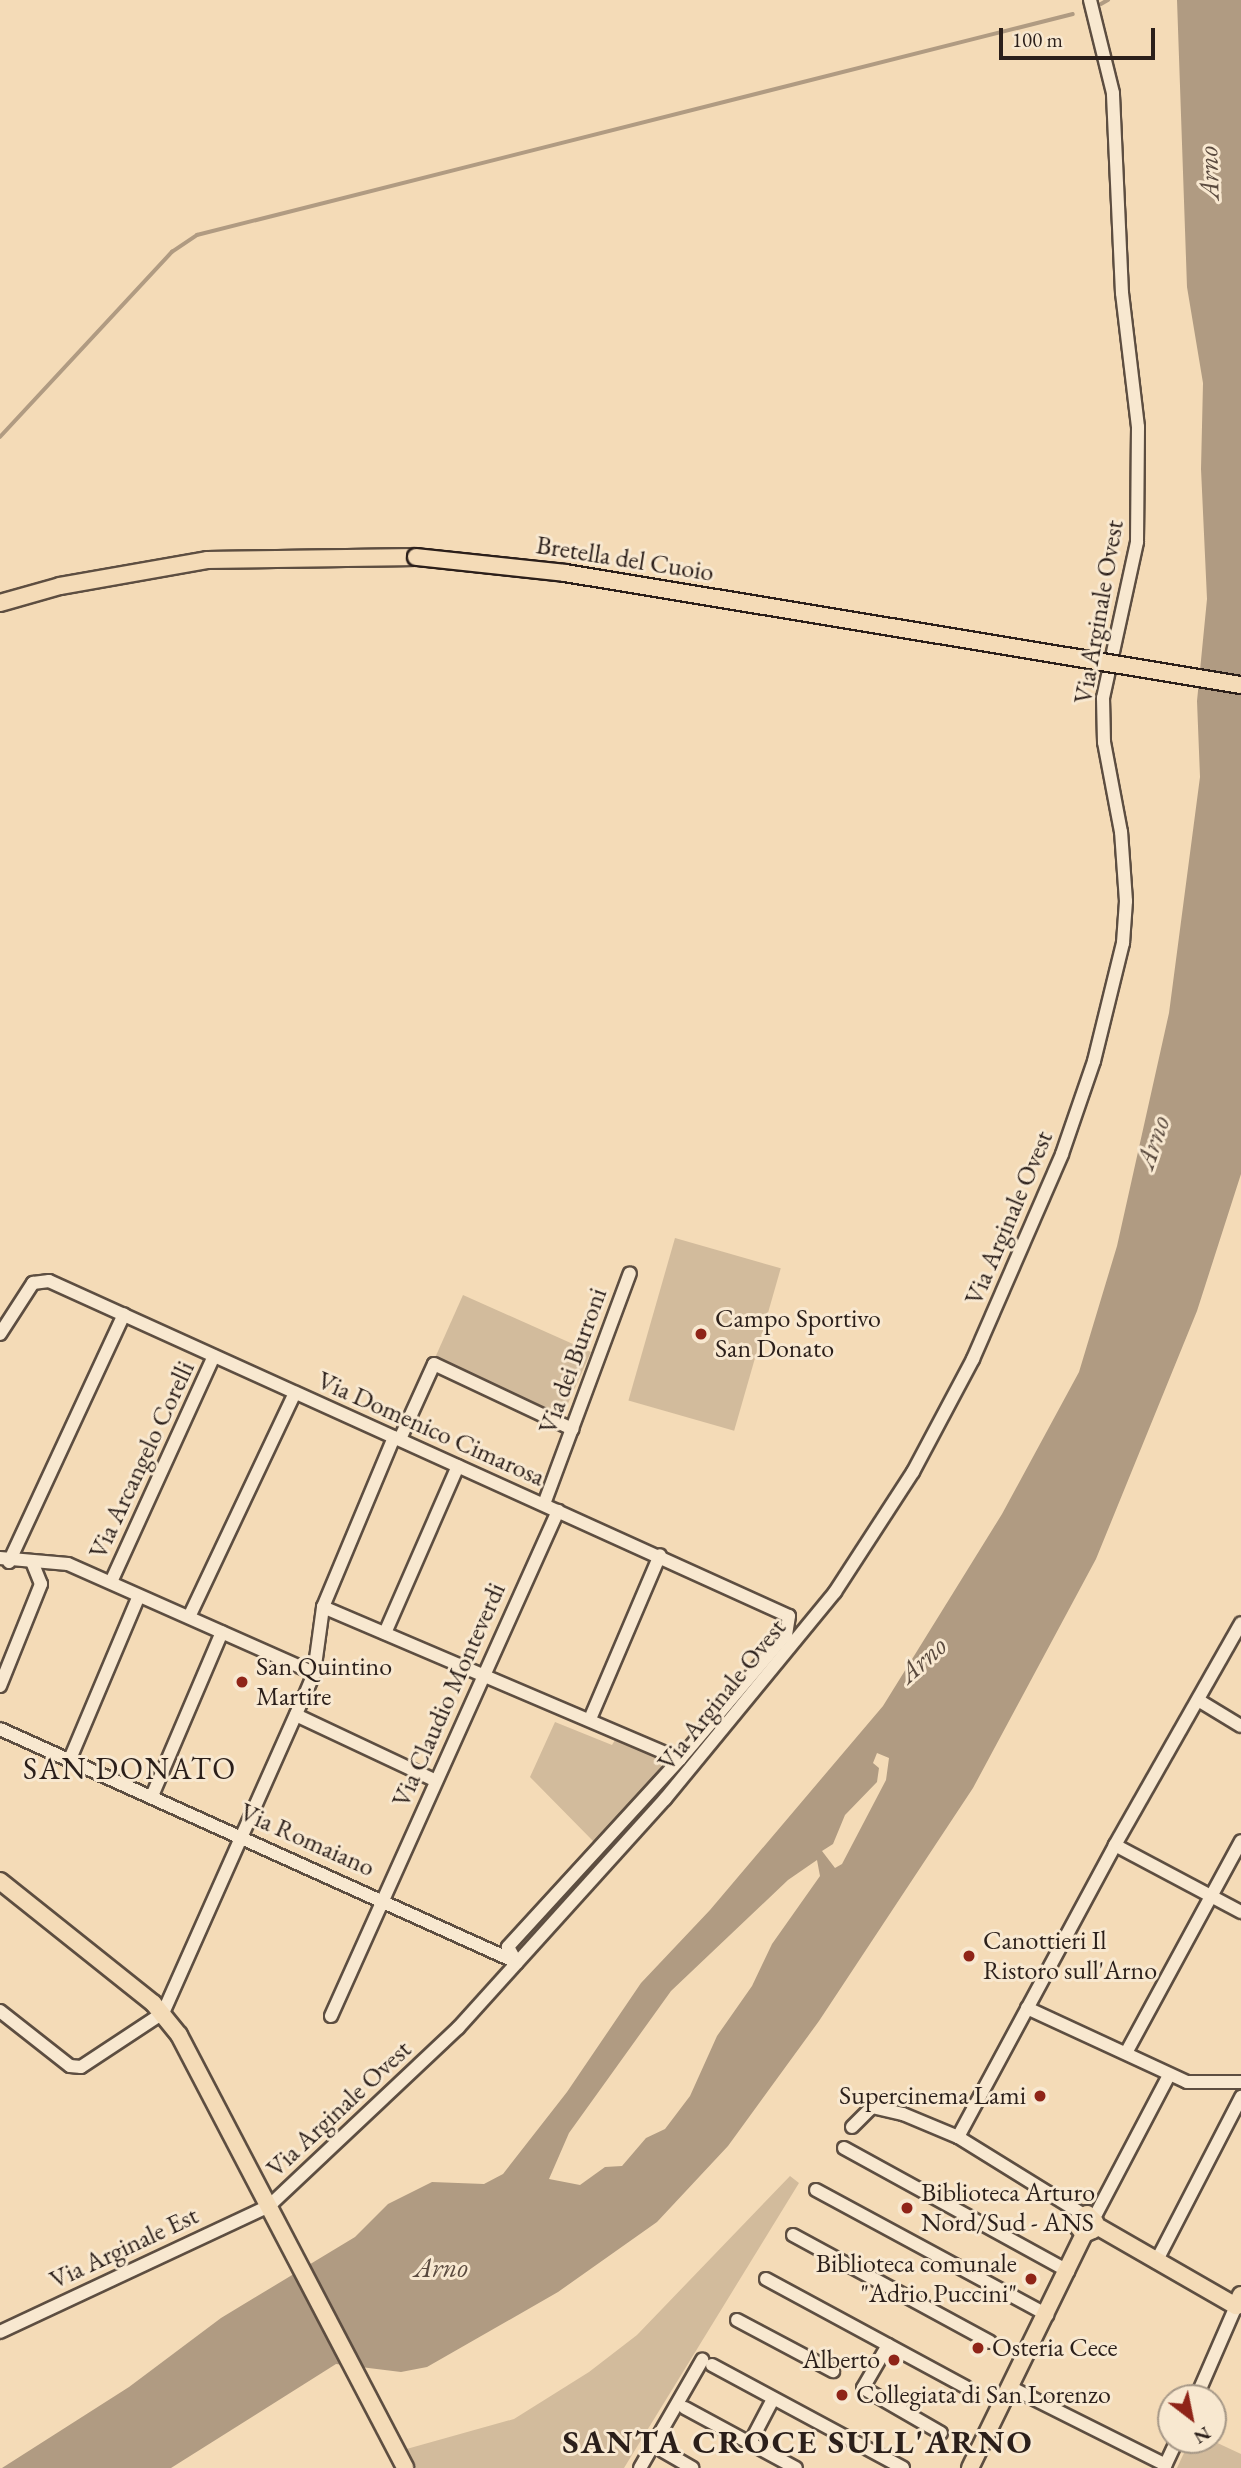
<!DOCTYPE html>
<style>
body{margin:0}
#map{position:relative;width:1241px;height:2468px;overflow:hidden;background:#f4dbb7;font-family:"EB Garamond",serif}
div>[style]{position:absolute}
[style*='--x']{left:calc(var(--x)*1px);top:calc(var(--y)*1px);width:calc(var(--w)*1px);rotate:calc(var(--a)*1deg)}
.green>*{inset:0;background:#d2bb9c;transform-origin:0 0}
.water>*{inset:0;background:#b09b82}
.stream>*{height:3.5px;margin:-1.75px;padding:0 1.75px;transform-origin:1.75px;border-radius:1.75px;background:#b09b82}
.roads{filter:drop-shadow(2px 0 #5d4e41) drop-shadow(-2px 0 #5d4e41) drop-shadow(0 2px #5d4e41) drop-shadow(0 -2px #5d4e41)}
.minor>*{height:12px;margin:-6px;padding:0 6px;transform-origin:6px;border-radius:6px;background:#f8e8d0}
.major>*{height:16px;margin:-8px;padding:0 8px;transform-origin:8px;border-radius:8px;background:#f4dbb7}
.bridges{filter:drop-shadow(2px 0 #2b1f1a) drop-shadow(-2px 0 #2b1f1a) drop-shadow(0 2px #2b1f1a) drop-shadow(0 -2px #2b1f1a)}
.major-bridge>*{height:16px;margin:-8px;padding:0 8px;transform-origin:8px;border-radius:8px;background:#f4dbb7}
.dots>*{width:19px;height:19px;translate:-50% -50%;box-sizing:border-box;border:4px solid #f8e8d0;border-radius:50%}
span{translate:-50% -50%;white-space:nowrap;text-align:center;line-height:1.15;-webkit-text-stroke:6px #f8e8d0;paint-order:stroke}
.street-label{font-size:26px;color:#2b1f1a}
.poi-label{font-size:26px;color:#2b1f1a}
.left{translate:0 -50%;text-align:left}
.right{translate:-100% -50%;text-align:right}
.water-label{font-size:28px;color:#5a4a3e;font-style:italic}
.quarter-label{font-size:30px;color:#2b1f1a;letter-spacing:2px}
.district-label{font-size:33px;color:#2b1f1a;font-weight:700;letter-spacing:2px}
.north{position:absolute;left:1157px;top:2384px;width:70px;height:70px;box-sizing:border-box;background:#f8e8d0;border:2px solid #a69887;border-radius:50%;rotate:148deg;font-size:19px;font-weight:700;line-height:28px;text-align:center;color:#2b1f1a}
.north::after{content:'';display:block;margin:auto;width:24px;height:32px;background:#8f2418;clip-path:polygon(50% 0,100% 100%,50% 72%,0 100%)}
.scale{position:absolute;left:999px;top:28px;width:156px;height:32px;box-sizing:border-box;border:4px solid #2b1f1a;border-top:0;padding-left:9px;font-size:21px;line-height:24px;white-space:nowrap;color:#2b1f1a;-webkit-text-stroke:5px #f8e8d0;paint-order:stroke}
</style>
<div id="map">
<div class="green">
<i style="left:675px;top:1238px;width:110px;height:169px;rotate:16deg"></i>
<i style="left:463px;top:1295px;width:140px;height:69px;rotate:24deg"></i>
<i style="clip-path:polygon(555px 1722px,612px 1745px,615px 1740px,659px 1757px,662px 1768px,594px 1842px,530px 1777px)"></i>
<i style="clip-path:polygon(790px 2176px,799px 2183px,624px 2468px,415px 2468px,403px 2450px,514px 2419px,589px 2372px,637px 2335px)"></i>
<i style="clip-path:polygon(1190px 2440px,1211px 2440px,1241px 2454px,1241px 2468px,1177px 2468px)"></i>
</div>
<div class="water">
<i style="clip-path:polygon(evenodd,1177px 0,1241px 0,1241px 1174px,1197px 1311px,1096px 1559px,973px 1788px,819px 2021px,728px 2146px,657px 2222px,558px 2292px,427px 2367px,401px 2372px,336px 2364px,171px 2468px,2px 2468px,129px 2387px,221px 2318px,355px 2237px,388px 2204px,432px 2182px,484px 2184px,503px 2174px,567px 2092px,641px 1983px,710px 1910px,883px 1706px,1002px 1514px,1079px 1372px,1117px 1246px,1169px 1013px,1200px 777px,1197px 701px,1207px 599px,1201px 469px,1203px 383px,1187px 287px,1177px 0,877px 1753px,889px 1758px,886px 1780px,842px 1864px,835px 1868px,822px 1851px,833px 1844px,845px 1815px,877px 1782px,879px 1768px,873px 1763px,877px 1753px,1177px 0,817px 1860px,820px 1876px,772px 1944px,752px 1986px,717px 2036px,690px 2096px,665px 2129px,646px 2138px,622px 2166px,605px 2167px,580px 2185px,549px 2179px,569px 2133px,671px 1991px,788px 1880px,817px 1860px)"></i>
</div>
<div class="stream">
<i style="--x:1101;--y:4;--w:8;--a:-30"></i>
<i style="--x:0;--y:437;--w:253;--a:-47.1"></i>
<i style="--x:172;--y:252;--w:30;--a:-34"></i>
<i style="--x:197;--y:235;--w:903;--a:-14.16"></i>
</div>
<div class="roads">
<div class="minor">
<i style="--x:0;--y:1334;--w:61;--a:-57.1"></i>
<i style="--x:33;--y:1283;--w:16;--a:-7"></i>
<i style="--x:49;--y:1281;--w:812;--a:24.36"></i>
<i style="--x:789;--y:1616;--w:18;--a:99"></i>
<i style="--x:786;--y:1634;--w:164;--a:130.3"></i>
<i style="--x:680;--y:1759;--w:255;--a:132.5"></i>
<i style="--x:508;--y:1947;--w:18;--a:61"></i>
<i style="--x:400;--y:1439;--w:82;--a:-65.6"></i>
<i style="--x:434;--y:1364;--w:153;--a:25.2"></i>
<i style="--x:544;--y:1504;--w:246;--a:-69.6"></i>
<i style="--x:0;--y:1558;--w:68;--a:5"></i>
<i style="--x:68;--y:1564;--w:269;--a:23.9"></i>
<i style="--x:9;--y:1562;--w:273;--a:-65.1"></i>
<i style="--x:111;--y:1582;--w:248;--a:-65.5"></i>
<i style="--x:323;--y:1607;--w:388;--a:23.1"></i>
<i style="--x:189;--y:1617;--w:248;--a:-64.7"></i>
<i style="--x:385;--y:1633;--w:182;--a:-66.4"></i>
<i style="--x:0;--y:1686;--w:110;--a:-68.1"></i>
<i style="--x:41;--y:1584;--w:24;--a:-112"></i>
<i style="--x:1198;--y:1700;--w:50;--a:31.2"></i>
<i style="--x:296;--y:1715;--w:153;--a:25.2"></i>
<i style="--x:590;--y:1719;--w:178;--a:-66.9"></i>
<i style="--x:0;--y:1729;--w:566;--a:24.3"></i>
<i style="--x:70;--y:1759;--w:177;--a:-67.1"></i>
<i style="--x:152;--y:1796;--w:178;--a:-66.9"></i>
<i style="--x:1115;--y:1845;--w:143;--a:28"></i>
<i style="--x:1027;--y:2008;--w:176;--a:24.8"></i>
<i style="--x:1187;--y:2082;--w:54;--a:0"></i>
<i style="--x:0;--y:2011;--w:89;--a:38.2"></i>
<i style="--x:70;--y:2066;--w:11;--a:5"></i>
<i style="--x:81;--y:2067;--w:98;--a:-33.4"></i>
<i style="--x:163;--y:2013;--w:346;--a:-66"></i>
<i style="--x:304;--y:1697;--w:26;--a:-67"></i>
<i style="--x:314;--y:1673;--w:67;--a:-82.2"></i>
<i style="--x:323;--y:1607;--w:184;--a:-67.3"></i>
<i style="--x:331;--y:2016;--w:554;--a:-65.8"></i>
<i style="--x:1126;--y:2053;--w:241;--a:-61.5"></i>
<i style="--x:852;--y:2127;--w:28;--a:-45"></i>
<i style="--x:872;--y:2107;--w:32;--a:13"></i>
<i style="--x:903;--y:2114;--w:60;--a:22.7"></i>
<i style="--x:958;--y:2137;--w:146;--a:31.8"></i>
<i style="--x:958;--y:2137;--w:332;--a:-61.7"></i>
<i style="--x:1115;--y:1845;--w:255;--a:-60.4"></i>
<i style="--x:844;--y:2148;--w:256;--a:28.8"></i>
<i style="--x:816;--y:2190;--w:263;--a:28.4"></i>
<i style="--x:1094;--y:2218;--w:161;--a:-62.3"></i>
<i style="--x:793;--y:2235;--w:224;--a:28.5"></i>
<i style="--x:1156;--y:2262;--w:186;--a:-62.7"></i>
<i style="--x:766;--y:2279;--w:227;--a:28.4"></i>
<i style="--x:737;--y:2320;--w:109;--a:28"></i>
<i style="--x:0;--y:2332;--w:297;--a:-25.1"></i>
<i style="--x:269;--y:2206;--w:260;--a:-43.3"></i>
<i style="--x:458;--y:2028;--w:309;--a:-47.9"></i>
<i style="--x:665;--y:1799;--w:268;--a:-50.6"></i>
<i style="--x:835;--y:1592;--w:143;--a:-57"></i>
<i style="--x:913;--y:1472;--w:128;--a:-62"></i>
<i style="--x:973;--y:1359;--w:223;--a:-66.5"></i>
<i style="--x:1062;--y:1154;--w:98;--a:-71"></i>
<i style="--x:1094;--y:1061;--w:122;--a:-76.2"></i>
<i style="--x:1123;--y:943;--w:42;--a:-85.9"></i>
<i style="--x:1126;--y:901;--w:69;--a:-94.1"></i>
<i style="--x:1121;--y:832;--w:92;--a:-100.7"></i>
<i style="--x:1104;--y:742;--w:44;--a:-91.3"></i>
<i style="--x:1103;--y:698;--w:160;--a:-77.7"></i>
<i style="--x:1137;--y:542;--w:115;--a:-89.5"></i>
<i style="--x:1138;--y:427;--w:135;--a:-96.8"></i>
<i style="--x:1122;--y:293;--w:200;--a:-92.6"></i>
<i style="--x:1113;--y:93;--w:96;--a:-103.9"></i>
<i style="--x:888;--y:2345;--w:50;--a:120.2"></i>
<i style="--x:863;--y:2388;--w:90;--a:30"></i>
<i style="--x:712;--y:2365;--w:217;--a:28.3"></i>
<i style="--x:1010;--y:2387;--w:174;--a:26.6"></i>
<i style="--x:1196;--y:2398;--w:100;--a:-66.5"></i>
<i style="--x:685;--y:2408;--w:126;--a:28.4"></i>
<i style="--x:750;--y:2443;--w:50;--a:-62.4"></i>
<i style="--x:663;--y:2451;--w:34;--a:30"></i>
<i style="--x:640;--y:2468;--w:125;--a:-60.1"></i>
<i style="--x:1164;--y:2468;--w:31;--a:-65"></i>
</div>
<div class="major">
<i style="--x:0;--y:603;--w:62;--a:-15.8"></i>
<i style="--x:60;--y:586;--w:149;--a:-10"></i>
<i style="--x:207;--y:560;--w:209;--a:-0.8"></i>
<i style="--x:0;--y:1881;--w:196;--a:38.6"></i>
<i style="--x:153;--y:2003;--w:41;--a:50.9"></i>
<i style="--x:179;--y:2035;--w:488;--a:62.4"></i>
<i style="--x:1095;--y:2225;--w:163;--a:29.9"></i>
<i style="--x:1236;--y:2306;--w:12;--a:-66"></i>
<i style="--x:970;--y:2468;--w:260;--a:-64"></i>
<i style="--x:1084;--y:2234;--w:10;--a:-24"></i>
<i style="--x:1093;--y:2230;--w:8;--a:-76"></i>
<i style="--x:1095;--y:2222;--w:11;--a:-135"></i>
<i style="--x:1087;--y:2214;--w:15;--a:143"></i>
<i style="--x:1075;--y:2223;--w:14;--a:51"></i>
</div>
</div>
<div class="bridges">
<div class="major-bridge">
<i style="--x:416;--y:557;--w:150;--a:6.1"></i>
<i style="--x:565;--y:573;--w:685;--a:9.41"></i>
</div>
</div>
<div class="dots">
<i style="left:701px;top:1334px;background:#8f2418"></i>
<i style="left:242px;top:1682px;background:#8f2418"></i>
<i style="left:969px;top:1956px;background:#8f2418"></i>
<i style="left:1040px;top:2096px;background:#8f2418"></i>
<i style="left:907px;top:2208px;background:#8f2418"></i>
<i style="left:1031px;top:2279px;background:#8f2418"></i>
<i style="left:978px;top:2348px;background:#8f2418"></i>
<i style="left:894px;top:2360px;background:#8f2418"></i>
<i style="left:842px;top:2395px;background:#8f2418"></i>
</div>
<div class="street-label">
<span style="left:625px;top:559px;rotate:9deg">Bretella del Cuoio</span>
<span style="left:1099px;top:612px;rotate:-80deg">Via Arginale Ovest</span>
<span style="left:1009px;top:1218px;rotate:-67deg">Via Arginale Ovest</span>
<span style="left:573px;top:1361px;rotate:-70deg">Via dei Burroni</span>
<span style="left:431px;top:1429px;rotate:24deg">Via Domenico Cimarosa</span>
<span style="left:142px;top:1460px;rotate:-65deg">Via Arcangelo Corelli</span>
<span style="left:449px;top:1695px;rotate:-66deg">Via Claudio Monteverdi</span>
<span style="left:722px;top:1695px;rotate:-51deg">Via Arginale Ovest</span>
<span style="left:307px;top:1840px;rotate:24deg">Via Romaiano</span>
<span style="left:339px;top:2109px;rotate:-43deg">Via Arginale Ovest</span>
<span style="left:124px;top:2248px;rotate:-25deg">Via Arginale Est</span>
</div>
<div class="poi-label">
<span class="left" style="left:715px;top:1334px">Campo Sportivo<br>San Donato</span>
<span class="left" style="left:256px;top:1682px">San Quintino<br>Martire</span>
<span class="left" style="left:983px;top:1956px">Canottieri Il<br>Ristoro sull'Arno</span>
<span class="right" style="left:1026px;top:2096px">Supercinema Lami</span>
<span class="left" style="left:921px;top:2208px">Biblioteca Arturo<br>Nord/Sud - ANS</span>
<span class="right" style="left:1017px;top:2279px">Biblioteca comunale<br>"Adrio Puccini"</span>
<span class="left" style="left:992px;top:2348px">Osteria Cece</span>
<span class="right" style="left:880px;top:2360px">Alberto</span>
<span class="left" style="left:856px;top:2395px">Collegiata di San Lorenzo</span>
</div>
<div class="water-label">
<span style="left:1208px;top:173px;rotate:-92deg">Arno</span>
<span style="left:1152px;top:1142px;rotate:-71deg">Arno</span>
<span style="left:922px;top:1659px;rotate:-42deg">Arno</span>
<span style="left:441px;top:2267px">Arno</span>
</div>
<div class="quarter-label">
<span style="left:130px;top:1769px">SAN DONATO</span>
</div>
<div class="district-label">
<span style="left:798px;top:2442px">SANTA CROCE SULL'ARNO</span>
</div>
<div class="north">N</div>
<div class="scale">100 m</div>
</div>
